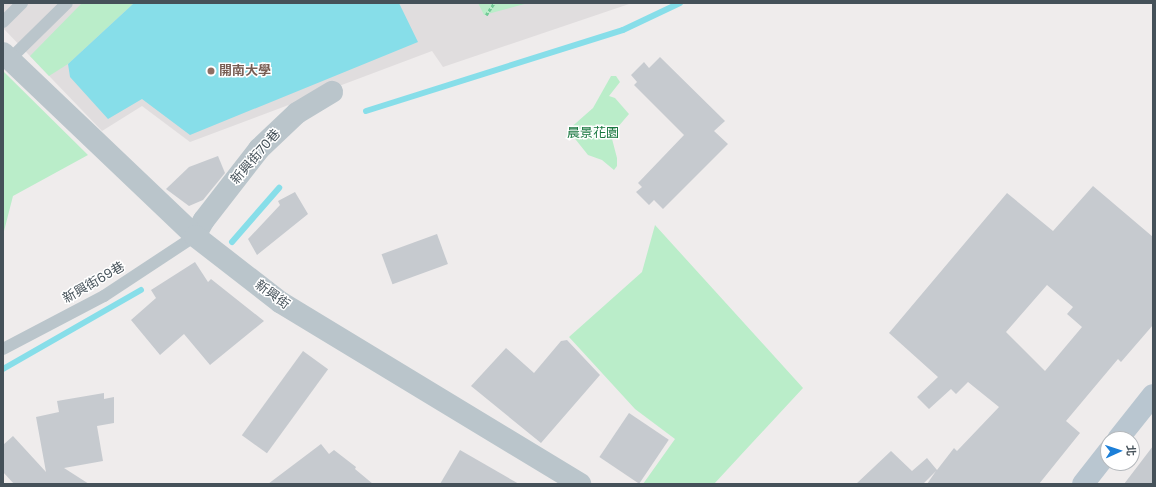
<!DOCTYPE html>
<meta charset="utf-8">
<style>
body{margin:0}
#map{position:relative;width:1156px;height:487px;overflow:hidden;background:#efecec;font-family:Poppins,"Noto Sans TC",sans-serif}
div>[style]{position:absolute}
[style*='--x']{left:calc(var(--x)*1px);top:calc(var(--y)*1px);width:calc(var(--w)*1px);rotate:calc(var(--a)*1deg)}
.education>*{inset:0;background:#e0ddde}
.green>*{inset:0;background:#baedc9}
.water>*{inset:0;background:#87dee9}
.stream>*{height:6px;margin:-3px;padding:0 3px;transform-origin:3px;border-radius:3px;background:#87dee9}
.building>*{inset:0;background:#c6cacf;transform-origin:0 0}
.path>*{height:2.5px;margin-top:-1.25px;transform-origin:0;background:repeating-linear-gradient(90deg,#73ca97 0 3px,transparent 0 5px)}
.service>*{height:12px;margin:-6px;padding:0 6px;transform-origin:6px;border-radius:6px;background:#bac5cb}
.minor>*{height:22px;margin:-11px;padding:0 11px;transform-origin:11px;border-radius:11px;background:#bac5cb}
.tertiary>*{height:22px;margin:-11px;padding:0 11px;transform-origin:11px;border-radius:11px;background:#bac5cb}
.secondary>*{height:22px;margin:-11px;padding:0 11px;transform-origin:11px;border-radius:11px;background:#b9c6d0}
.dots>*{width:11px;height:11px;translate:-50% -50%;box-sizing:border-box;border:2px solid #fff;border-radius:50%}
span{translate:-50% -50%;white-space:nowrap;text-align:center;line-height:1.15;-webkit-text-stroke:3px #fff;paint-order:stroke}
.education-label{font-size:13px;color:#785e54;font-weight:700}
.left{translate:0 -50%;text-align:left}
.park-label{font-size:13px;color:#18773f}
.street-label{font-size:13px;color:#455159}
.frame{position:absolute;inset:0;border:4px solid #455159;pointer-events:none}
.north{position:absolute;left:1100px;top:431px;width:40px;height:40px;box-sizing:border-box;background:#fff;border:1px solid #b5b9bd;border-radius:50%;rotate:87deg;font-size:11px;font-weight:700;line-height:16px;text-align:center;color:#455159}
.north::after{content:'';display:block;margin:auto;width:14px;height:18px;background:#1c7fd8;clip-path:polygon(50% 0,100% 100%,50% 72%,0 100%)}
</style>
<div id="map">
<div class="education">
<i style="clip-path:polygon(3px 3px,632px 3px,443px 67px,432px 51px,190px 142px,142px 106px,102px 131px,3px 28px)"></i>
</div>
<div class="green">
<i style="clip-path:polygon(82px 3px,134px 3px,68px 64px,49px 76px,30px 56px)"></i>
<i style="clip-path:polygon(478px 3px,528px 3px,484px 15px)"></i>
<i style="clip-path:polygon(3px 71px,88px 155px,13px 196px,3px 235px)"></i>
<i style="clip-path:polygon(611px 76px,616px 76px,620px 82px,609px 96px,615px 98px,629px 114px,611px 135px,617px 158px,617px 166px,614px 170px,602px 160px,588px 155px,568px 130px,593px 108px)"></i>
<i style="clip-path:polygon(655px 225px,803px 388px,714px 484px,643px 484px,675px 439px,635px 409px,569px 337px,642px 272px)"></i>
</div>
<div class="water">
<i style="clip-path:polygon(134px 3px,399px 3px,418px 42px,190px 135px,142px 99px,108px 119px,70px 77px,68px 64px)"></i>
</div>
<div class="stream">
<i style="--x:366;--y:111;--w:269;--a:-17.5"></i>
<i style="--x:623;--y:30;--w:63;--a:-25.3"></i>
<i style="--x:232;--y:242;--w:72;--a:-49"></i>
<i style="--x:3;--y:369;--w:159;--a:-29.8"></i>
</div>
<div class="building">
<i style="clip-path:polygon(660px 57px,725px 121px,714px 131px,728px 144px,663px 209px,654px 200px,649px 205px,636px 192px,642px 187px,638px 183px,684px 135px,634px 85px,637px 82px,631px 75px,644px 62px,649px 68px)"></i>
<i style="clip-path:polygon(218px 156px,225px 173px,203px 200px,189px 206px,166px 189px,189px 167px)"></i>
<i style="clip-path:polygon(evenodd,1093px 186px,1153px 237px,1153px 325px,1121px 362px,1118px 359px,1066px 421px,1080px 433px,1039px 484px,927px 484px,936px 471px,923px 484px,856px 484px,891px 451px,912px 471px,927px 458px,937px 470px,954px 448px,957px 451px,999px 407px,968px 382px,956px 394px,951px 389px,929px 409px,917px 397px,938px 377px,889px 333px,1007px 193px,1053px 231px,1093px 186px,1047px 285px,1073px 307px,1067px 314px,1082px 327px,1045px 371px,1006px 332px,1047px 285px)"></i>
<i style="clip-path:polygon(295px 192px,308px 214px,257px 255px,248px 239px,280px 205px,278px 201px)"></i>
<i style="left:437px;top:234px;width:32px;height:59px;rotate:70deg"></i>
<i style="clip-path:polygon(195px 262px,208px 282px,211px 279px,264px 321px,210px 365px,184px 334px,160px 355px,131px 320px,156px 298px,151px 290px)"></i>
<i style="clip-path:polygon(567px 340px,600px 375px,541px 443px,471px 386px,506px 348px,534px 373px,561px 341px)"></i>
<i style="left:303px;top:351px;width:31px;height:104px;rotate:36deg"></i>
<i style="clip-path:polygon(104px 393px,104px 399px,114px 397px,114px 423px,97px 426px,103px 461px,64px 468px,89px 484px,14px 484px,3px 472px,3px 445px,13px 436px,46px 472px,36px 417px,59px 412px,57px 401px)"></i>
<i style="left:629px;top:413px;width:48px;height:53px;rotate:34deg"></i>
<i style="clip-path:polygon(321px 444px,329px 454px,334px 450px,356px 467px,355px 469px,373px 484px,268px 484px)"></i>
<i style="clip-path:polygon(1153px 446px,1153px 484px,1124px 484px,1137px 467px)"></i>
<i style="clip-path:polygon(460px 450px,519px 484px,440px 484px)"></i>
</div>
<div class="path">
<i style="--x:486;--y:15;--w:14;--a:-56"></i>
</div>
<div class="service">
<i style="--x:3;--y:22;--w:27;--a:-45"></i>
<i style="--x:9;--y:60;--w:81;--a:-44.5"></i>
<i style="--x:3;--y:349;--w:114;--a:-27.7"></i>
<i style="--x:104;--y:296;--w:109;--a:-33.4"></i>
</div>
<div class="minor">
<i style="--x:195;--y:236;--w:18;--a:-61"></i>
<i style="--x:204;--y:220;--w:90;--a:-52.2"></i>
<i style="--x:259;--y:149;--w:52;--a:-43.5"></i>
<i style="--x:297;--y:113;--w:41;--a:-31"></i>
</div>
<div class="tertiary">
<i style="--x:3;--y:53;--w:265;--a:43.6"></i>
<i style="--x:195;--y:236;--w:108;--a:37.8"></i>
<i style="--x:280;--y:302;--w:351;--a:31.2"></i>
</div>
<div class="secondary">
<i style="--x:1118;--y:439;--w:56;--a:-51.5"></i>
<i style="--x:1083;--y:484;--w:41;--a:-52"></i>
</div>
<div class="dots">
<i style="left:211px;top:71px;background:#8d6e63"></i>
</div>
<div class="education-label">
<span class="left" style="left:219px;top:71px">開南大學</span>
</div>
<div class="park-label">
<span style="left:593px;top:133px">晨景花園</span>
</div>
<div class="street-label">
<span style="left:256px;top:157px;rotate:-49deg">新興街70巷</span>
<span style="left:94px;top:283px;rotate:-30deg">新興街69巷</span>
<span style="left:272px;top:295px;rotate:36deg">新興街</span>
</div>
<div class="frame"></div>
<div class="north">北</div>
</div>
